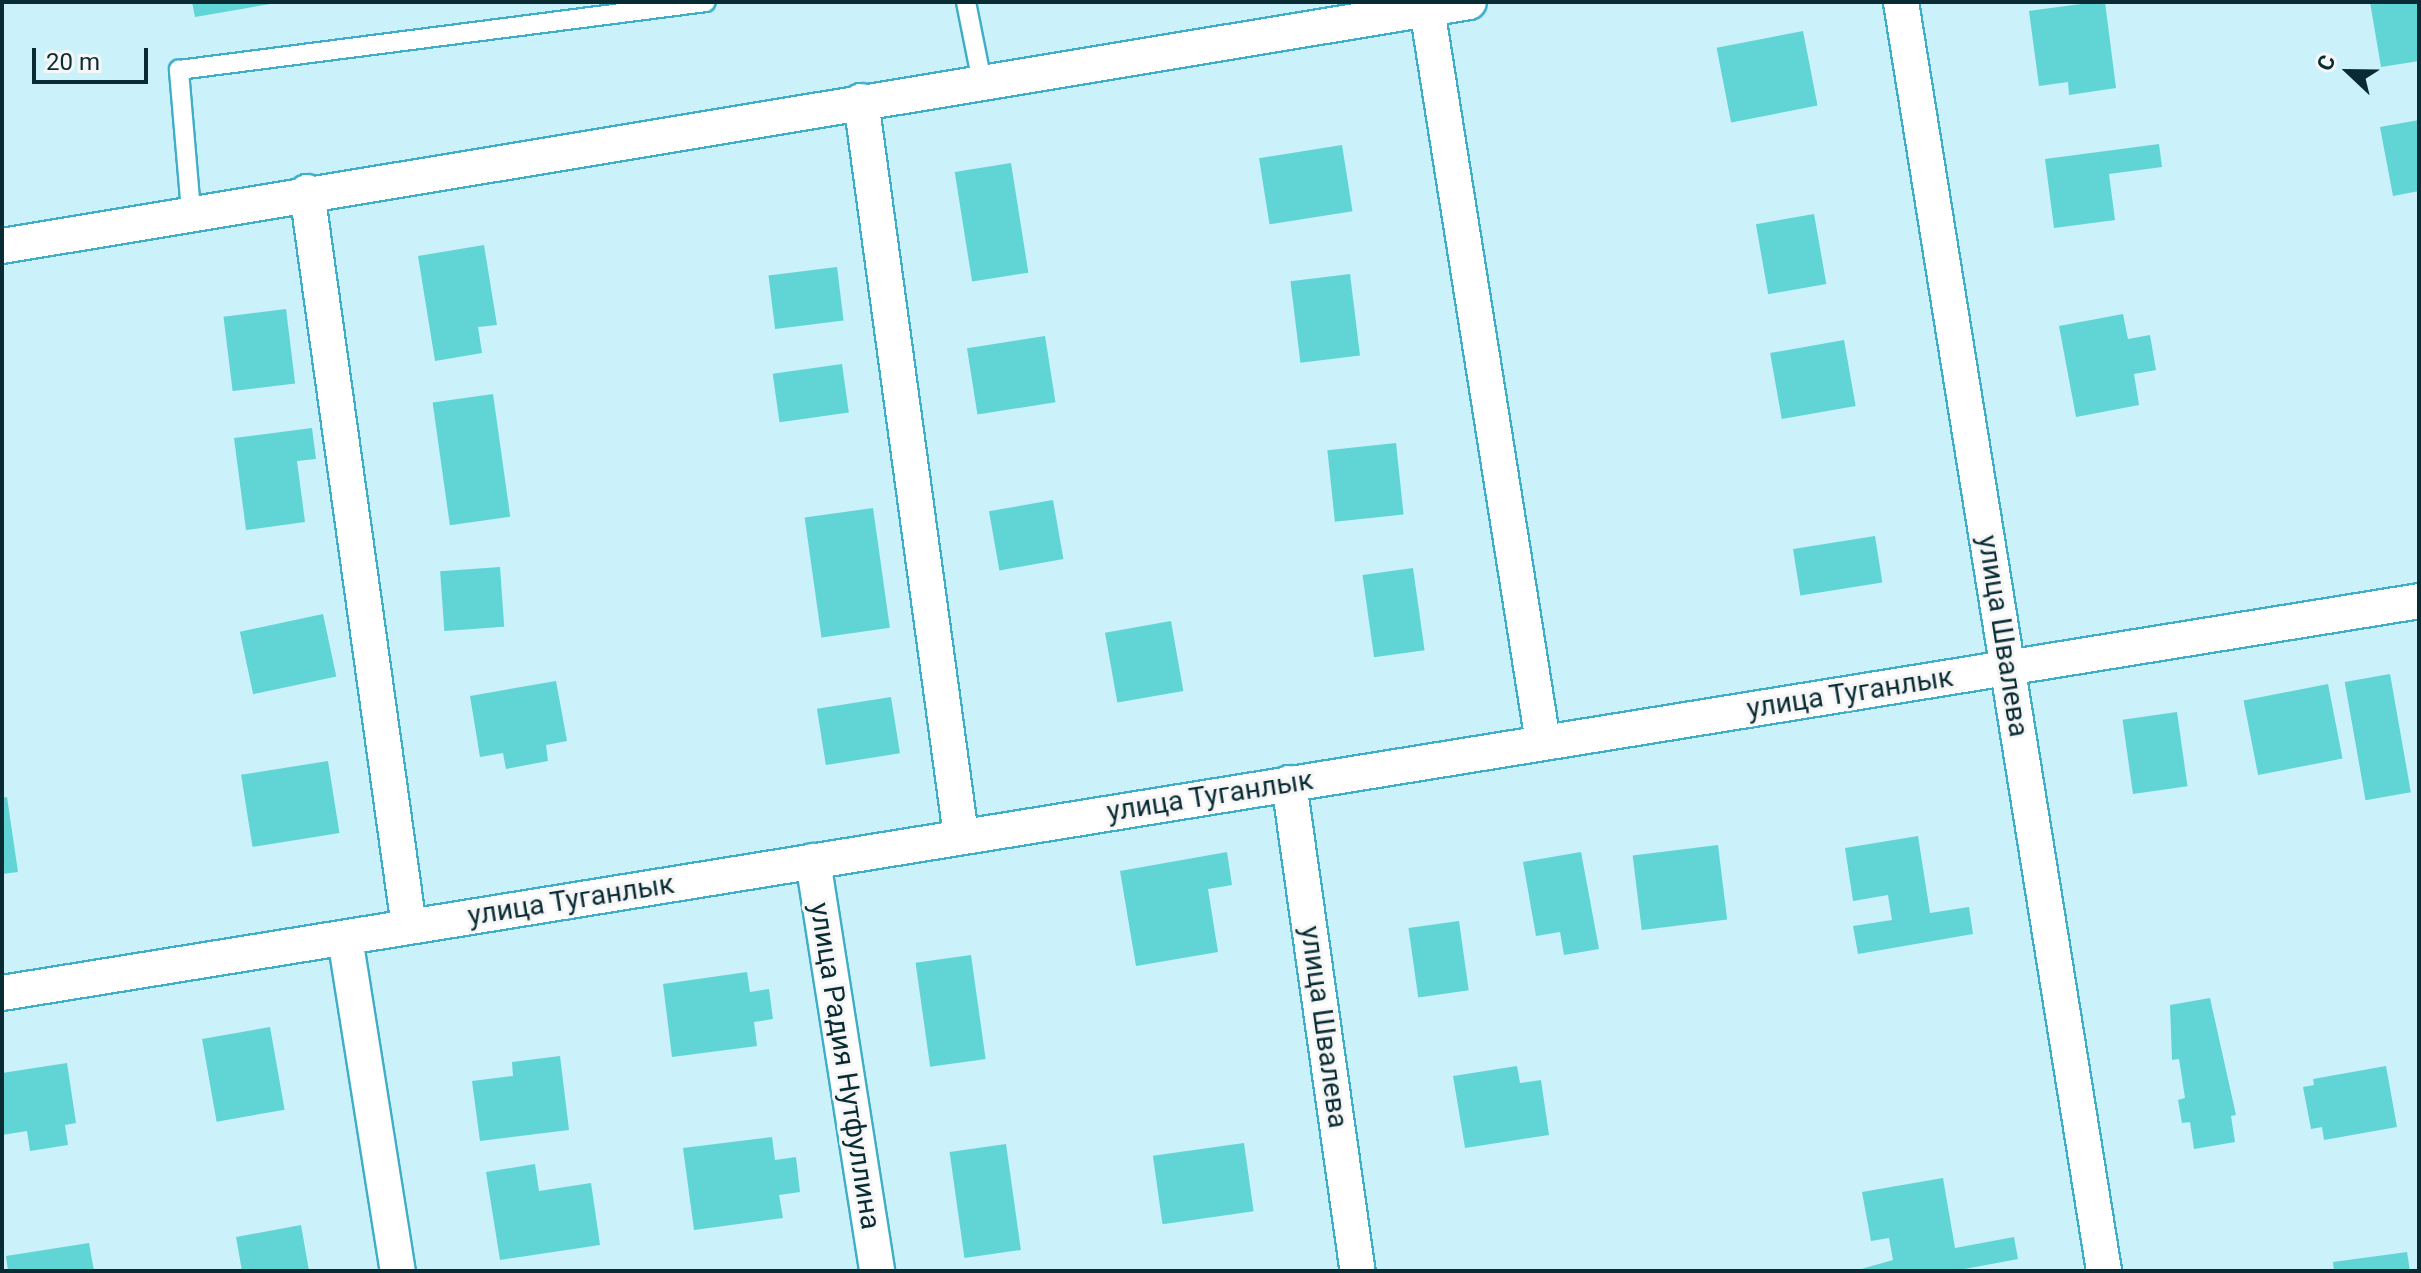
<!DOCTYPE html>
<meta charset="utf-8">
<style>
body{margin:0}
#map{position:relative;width:2421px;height:1273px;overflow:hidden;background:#cbf1fb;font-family:Roboto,sans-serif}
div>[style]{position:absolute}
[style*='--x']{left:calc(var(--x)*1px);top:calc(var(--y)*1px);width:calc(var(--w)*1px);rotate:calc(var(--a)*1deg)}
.building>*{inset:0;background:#61d4d5;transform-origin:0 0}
.roads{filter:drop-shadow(2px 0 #3faec7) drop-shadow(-2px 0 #3faec7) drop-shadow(0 2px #3faec7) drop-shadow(0 -2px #3faec7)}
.service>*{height:18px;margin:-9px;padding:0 9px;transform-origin:9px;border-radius:9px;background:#fff}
.minor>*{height:34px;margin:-17px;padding:0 17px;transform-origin:17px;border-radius:17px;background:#fff}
span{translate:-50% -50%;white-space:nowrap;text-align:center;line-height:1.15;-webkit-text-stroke:6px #f6f6f6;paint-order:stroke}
.street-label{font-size:28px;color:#092c34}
.frame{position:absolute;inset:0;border:4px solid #092c34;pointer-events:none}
.north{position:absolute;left:2309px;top:32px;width:80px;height:80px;-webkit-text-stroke:6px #f6f6f6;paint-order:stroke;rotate:292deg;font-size:22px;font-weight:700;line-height:32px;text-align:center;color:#092c34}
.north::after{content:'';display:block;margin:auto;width:28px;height:36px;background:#092c34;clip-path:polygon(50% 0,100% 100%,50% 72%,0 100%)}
.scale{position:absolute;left:32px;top:48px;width:116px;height:36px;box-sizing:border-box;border:4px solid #092c34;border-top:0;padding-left:10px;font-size:24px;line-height:28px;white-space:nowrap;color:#092c34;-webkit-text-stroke:6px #f6f6f6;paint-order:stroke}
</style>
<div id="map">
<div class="building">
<i style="clip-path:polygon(192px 2px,269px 2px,270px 4px,195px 17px)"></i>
<i style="clip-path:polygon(2096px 2px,2105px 2px,2116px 88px,2069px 95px,2068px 82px,2039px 86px,2029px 11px)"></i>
<i style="clip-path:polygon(2370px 2px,2419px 2px,2419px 61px,2381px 67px)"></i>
<i style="left:1803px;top:31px;width:76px;height:88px;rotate:79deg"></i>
<i style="clip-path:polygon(2419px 120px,2419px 191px,2393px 196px,2380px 127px)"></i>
<i style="clip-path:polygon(2159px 144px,2162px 167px,2109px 174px,2115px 220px,2054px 228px,2045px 159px)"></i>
<i style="left:1342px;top:145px;width:67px;height:84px;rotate:81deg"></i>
<i style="left:1011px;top:163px;width:111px;height:57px;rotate:81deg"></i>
<i style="left:1814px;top:214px;width:71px;height:59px;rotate:80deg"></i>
<i style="clip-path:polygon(484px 245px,497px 325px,478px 327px,482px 353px,435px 361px,418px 256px)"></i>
<i style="left:837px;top:267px;width:54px;height:69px;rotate:83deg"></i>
<i style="left:1350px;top:274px;width:82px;height:60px;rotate:83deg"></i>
<i style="left:286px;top:309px;width:75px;height:63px;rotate:83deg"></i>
<i style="clip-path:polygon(2123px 314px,2128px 339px,2150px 335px,2156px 370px,2134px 374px,2139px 405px,2076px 417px,2059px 326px)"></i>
<i style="left:1045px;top:336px;width:67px;height:79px;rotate:81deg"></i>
<i style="left:1844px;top:340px;width:67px;height:75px;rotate:80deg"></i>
<i style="left:842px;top:364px;width:49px;height:70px;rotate:82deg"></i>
<i style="left:493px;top:394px;width:124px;height:61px;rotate:82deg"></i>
<i style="clip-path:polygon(312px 428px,316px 459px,297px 461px,305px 522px,246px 530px,234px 438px)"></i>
<i style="left:1396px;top:443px;width:72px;height:69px;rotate:84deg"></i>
<i style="left:1053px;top:500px;width:60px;height:65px;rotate:80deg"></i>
<i style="left:873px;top:508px;width:121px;height:69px;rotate:82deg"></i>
<i style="left:1875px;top:536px;width:47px;height:83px;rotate:81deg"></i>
<i style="left:500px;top:567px;width:60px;height:60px;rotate:86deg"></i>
<i style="left:1413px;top:568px;width:83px;height:51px;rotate:82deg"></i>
<i style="left:323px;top:614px;width:64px;height:85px;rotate:78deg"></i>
<i style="left:1171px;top:621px;width:71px;height:67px;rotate:80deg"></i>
<i style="left:2390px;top:674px;width:120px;height:46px;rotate:80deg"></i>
<i style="clip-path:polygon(556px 681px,567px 741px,546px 745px,548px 761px,506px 769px,503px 753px,480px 757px,470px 696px)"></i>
<i style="left:2328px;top:684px;width:76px;height:86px;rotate:79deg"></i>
<i style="left:891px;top:697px;width:57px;height:75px;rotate:81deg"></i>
<i style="left:2177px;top:712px;width:75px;height:55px;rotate:82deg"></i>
<i style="left:328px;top:761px;width:73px;height:88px;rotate:81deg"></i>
<i style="clip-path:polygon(7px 797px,18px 872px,2px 874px,2px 798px)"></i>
<i style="clip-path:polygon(1918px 836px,1930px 913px,1969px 907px,1973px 934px,1858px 954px,1853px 926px,1892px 920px,1888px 895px,1853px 901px,1845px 848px)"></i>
<i style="left:1718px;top:845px;width:75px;height:86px;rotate:83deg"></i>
<i style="clip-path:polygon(1227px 852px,1232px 885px,1208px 889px,1218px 952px,1136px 966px,1120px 871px)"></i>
<i style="clip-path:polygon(1581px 852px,1599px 949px,1564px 955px,1560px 932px,1536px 936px,1523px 862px)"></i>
<i style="left:1459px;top:921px;width:70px;height:51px;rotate:82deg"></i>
<i style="left:971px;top:955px;width:105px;height:56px;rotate:82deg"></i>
<i style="clip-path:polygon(747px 972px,750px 992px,769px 989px,773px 1019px,754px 1022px,757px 1046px,672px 1057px,663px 984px)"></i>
<i style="clip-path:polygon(2210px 998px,2236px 1115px,2231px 1116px,2235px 1142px,2194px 1149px,2190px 1122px,2182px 1123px,2178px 1100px,2185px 1098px,2179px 1059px,2172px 1060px,2170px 1005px)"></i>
<i style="left:270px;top:1027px;width:84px;height:69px;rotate:80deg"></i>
<i style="clip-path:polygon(560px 1056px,569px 1130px,480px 1141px,472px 1081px,513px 1076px,512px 1062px)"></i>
<i style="clip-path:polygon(67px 1063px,76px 1123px,65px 1125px,68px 1145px,30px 1151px,27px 1131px,2px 1135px,2px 1073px)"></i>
<i style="clip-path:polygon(1517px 1066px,1520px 1083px,1541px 1080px,1549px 1135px,1465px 1148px,1453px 1076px)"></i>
<i style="clip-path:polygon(2386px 1066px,2397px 1127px,2324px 1140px,2322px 1127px,2311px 1129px,2303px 1087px,2314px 1085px,2313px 1079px)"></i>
<i style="clip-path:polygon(772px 1137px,775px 1160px,796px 1157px,800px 1192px,779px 1195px,783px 1218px,694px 1230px,683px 1148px)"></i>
<i style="left:1244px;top:1143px;width:69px;height:92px;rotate:82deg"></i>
<i style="left:1006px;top:1144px;width:107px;height:57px;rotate:82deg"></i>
<i style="clip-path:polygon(535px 1164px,539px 1191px,591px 1183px,600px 1245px,500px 1260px,486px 1172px)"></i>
<i style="clip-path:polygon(1943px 1178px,1955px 1248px,2014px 1237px,2018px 1259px,1954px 1271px,1854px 1271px,1893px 1260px,1889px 1238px,1871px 1241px,1862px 1192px)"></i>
<i style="clip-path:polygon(301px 1225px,309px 1271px,242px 1271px,236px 1237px)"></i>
<i style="clip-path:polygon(89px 1243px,94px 1271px,8px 1271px,6px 1256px)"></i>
<i style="clip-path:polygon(2407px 1252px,2410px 1271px,2334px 1271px,2333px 1262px)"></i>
</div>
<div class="roads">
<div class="service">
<i style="--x:966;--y:2;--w:82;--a:78.7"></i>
<i style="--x:191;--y:211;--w:142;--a:-94.9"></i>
<i style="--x:179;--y:70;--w:531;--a:-7.35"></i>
</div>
<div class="minor">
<i style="--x:1901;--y:2;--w:1285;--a:80.91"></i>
<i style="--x:1427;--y:9;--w:742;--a:81.01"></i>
<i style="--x:861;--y:101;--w:742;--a:82.25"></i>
<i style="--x:307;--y:192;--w:742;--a:82.1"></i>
<i style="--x:2;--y:246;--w:1487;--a:-9.44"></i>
<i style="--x:1289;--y:783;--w:493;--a:82"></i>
<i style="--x:813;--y:861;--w:415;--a:81.1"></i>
<i style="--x:345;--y:938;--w:337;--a:81"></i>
<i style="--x:2;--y:993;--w:2449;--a:-9.21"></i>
</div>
</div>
<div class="street-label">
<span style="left:2003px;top:636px;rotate:81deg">улица Швалева</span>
<span style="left:1850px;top:693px;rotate:-9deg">улица Туганлык</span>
<span style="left:1210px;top:796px;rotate:-9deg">улица Туганлык</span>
<span style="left:571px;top:900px;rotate:-9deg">улица Туганлык</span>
<span style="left:1324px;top:1027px;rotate:82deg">улица Швалева</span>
<span style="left:845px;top:1066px;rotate:81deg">улица Радия Нутфуллина</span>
</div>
<div class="frame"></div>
<div class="north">С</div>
<div class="scale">20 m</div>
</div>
